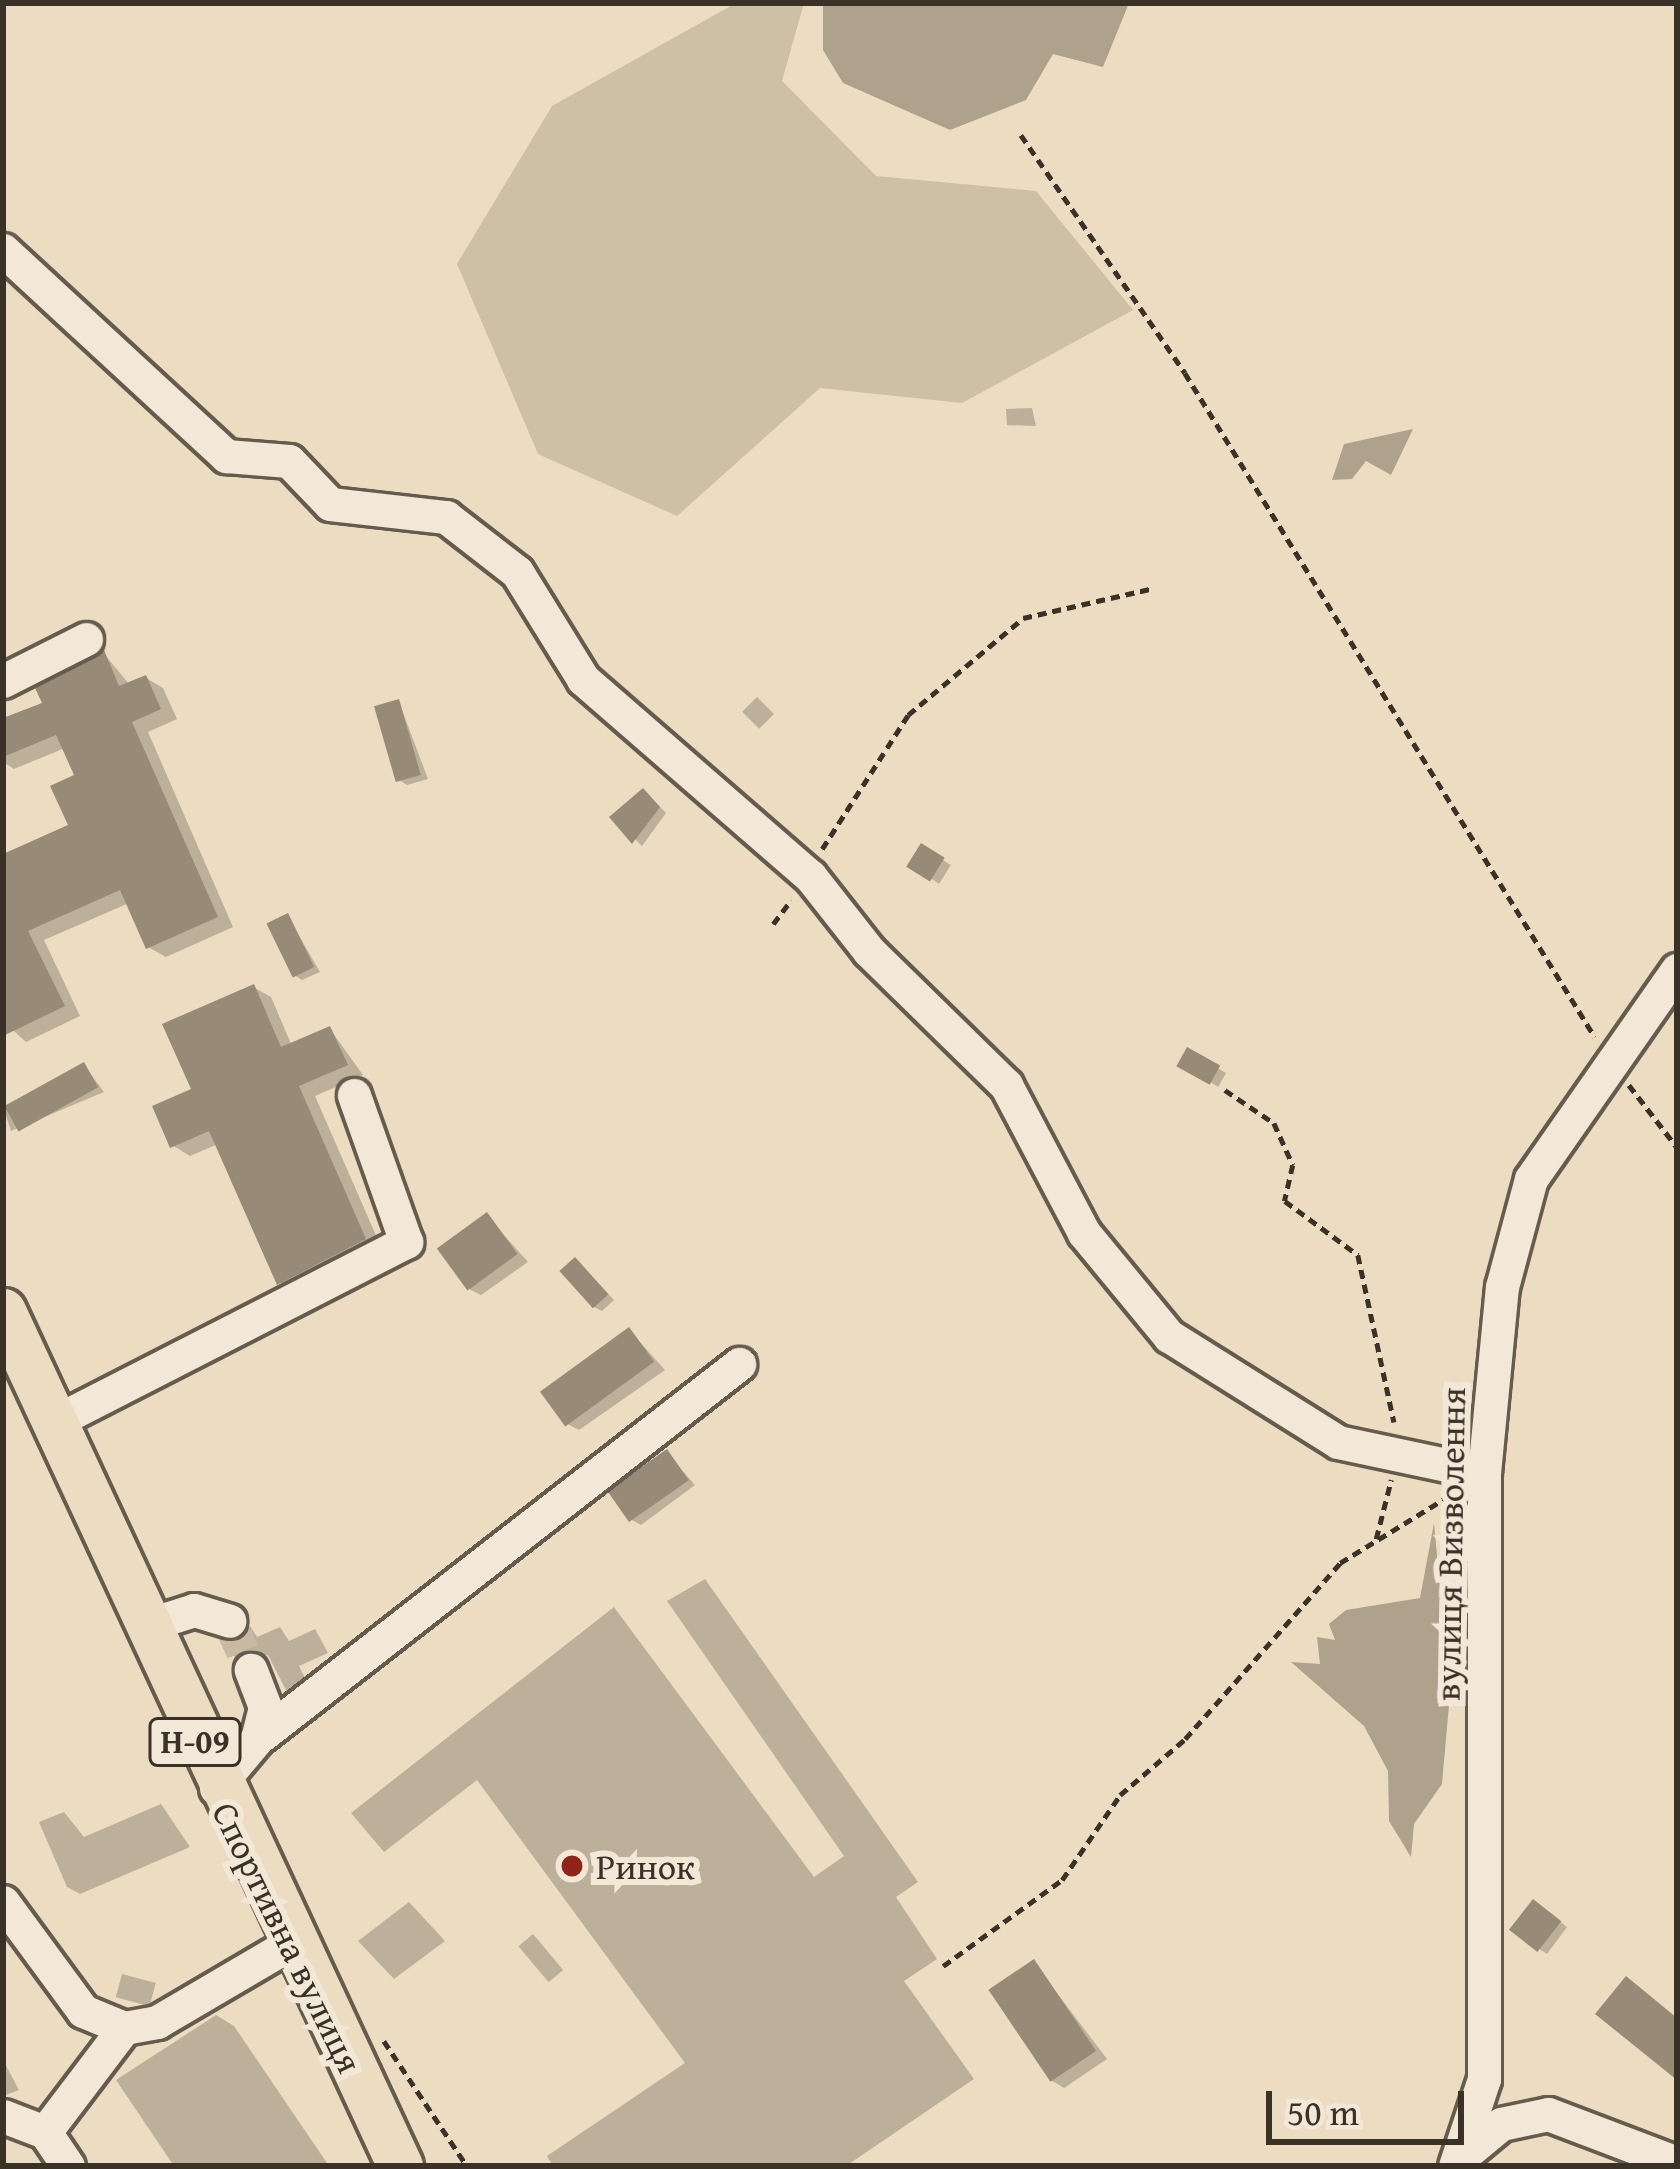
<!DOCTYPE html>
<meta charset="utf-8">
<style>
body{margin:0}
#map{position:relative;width:1680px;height:2169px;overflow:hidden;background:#ecdcc1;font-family:"Gentium Book Plus",serif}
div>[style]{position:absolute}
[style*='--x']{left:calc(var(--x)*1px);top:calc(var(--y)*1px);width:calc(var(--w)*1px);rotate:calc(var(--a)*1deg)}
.green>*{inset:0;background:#cebfa7}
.water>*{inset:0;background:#afa28d}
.shadow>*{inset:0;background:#0003;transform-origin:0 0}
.building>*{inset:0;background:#978a77;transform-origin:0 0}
.minor-tunnel>*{height:33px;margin-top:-16.5px;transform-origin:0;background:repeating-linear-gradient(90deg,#c8baa2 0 33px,transparent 0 49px)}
.path>*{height:4.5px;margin-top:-2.25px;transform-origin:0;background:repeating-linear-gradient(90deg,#3a3127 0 9px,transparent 0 15px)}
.roads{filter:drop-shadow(3px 0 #665c4e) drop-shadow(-3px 0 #665c4e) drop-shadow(0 3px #665c4e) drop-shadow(0 -3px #665c4e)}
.minor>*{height:33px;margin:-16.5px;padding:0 16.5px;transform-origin:16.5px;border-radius:16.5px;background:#f3e8d7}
.major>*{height:45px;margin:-22.5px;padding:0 22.5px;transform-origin:22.5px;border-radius:22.5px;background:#ecdcc1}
.dots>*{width:33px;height:33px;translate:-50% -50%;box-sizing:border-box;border:6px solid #f3e8d7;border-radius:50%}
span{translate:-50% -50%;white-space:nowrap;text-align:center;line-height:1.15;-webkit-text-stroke:12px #f3e8d7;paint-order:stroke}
.shield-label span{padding:3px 9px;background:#f3e8d7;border:3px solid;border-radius:9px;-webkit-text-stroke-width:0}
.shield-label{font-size:33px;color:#3a3127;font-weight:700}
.street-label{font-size:36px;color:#3a3127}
.poi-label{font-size:36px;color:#3a3127}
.left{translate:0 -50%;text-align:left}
.frame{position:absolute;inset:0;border:6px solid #3a3127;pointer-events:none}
.scale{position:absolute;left:1266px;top:2091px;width:198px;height:54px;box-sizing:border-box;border:6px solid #3a3127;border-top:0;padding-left:15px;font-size:36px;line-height:42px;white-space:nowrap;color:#3a3127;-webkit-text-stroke:9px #f3e8d7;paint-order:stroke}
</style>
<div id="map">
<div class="green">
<i style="clip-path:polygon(736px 3px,804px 3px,782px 81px,876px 176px,1036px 191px,1133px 310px,962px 403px,820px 388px,677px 516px,538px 454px,457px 264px,552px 106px)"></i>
</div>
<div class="water">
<i style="clip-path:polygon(823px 3px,1129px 3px,1103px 67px,1053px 54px,1026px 100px,950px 130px,843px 83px,823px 50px)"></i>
<i style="clip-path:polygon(1413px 429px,1391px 475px,1366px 461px,1352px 479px,1332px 480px,1344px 444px)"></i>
<i style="clip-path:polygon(1434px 1523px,1450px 1694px,1442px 1784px,1414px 1824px,1411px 1857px,1389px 1821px,1388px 1771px,1364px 1726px,1291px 1662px,1320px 1664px,1317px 1637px,1335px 1640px,1329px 1624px,1346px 1610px,1420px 1598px)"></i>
</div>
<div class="shadow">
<i style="clip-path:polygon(1032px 408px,1036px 426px,1007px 425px,1006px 409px)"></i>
<i style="clip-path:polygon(104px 654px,130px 685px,146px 678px,163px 688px,177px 719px,148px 732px,233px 927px,166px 957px,148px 947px,129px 903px,44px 940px,80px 1016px,26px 1042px,3px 1021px,3px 857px,72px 827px,78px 777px,65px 748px,14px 769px,3px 762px,3px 721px,46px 704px)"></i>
<i style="left:757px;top:697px;width:24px;height:21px;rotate:45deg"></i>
<i style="clip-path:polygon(399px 702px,428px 779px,407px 785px,399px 780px)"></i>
<i style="clip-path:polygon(644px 791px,666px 813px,642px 846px,613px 817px)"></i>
<i style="left:922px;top:847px;width:34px;height:22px;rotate:32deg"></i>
<i style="clip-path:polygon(288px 917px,320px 972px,302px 980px,294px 975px)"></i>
<i style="clip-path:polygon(253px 987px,271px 997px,292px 1046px,330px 1029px,363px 1075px,315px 1096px,382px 1249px,297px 1293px,279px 1282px,218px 1144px,190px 1156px,172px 1145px)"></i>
<i style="left:1188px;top:1051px;width:44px;height:16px;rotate:30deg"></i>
<i style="clip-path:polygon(84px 1065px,104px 1092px,11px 1131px,3px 1107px)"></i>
<i style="clip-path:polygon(487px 1216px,528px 1262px,481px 1295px,467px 1288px)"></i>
<i style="clip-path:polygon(576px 1260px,614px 1300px,602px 1311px,594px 1307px)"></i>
<i style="clip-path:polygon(629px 1330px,665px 1370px,579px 1430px,566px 1423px)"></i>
<i style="clip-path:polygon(667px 1453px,695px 1485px,641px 1525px,632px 1520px)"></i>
<i style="clip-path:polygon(705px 1579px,918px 1882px,896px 1897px,937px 1959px,904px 1981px,974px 2079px,846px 2166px,553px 2166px,547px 2156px,685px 2063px,477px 1780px,384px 1852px,351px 1813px,614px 1607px,814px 1877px,844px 1856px,667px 1601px)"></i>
<i style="clip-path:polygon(250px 1626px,257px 1637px,280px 1627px,289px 1641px,315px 1629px,328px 1653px,299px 1666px,305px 1678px,287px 1692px,268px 1655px,235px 1658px,229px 1642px)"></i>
<i style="clip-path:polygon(161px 1804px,190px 1847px,80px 1894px,67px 1887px,39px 1822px,64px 1812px,84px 1837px)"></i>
<i style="clip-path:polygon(409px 1902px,445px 1941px,394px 1979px,358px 1941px)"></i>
<i style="clip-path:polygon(1542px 1908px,1567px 1927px,1547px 1954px,1539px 1949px)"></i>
<i style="left:533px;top:1934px;width:47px;height:19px;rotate:50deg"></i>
<i style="clip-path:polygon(1034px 1963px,1107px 2059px,1064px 2088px,1051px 2080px)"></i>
<i style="left:122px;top:1974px;width:35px;height:24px;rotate:15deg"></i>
<i style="clip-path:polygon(216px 2015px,234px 2026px,329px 2166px,174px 2166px,116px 2080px)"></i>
<i style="clip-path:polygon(3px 2060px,19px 2090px,3px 2096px)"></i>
</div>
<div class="building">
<i style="clip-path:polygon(104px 650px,119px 686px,146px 675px,161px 709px,132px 722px,218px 917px,146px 949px,120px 890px,28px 931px,65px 1006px,3px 1036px,3px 854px,68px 825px,50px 786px,74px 775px,56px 735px,3px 757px,3px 718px,42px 703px,35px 688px)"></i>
<i style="left:399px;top:699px;width:79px;height:26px;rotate:74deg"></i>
<i style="clip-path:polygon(643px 788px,660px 807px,632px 844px,609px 817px)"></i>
<i style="left:921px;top:843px;width:28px;height:28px;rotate:32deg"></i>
<i style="left:288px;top:913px;width:60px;height:24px;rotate:64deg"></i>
<i style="clip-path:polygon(254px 984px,281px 1047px,330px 1026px,348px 1065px,299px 1086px,366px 1239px,277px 1285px,209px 1131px,170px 1148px,152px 1106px,191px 1089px,162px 1024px)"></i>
<i style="left:1187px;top:1047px;width:38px;height:22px;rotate:29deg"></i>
<i style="left:84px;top:1062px;width:29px;height:91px;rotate:61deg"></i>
<i style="left:487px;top:1212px;width:52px;height:62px;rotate:54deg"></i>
<i style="left:575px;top:1257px;width:50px;height:21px;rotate:48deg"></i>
<i style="left:629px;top:1327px;width:43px;height:110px;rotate:54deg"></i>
<i style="left:667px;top:1449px;width:38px;height:73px;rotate:55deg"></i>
<i style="left:1533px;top:1899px;width:36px;height:39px;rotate:38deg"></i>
<i style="left:1034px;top:1959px;width:111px;height:55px;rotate:56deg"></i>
<i style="clip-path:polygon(1626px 1976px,1677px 2018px,1677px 2080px,1595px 2014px)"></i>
</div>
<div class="minor-tunnel">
<i style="--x:229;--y:1621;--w:54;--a:65.8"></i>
</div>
<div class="path">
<i style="--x:1021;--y:135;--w:289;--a:55.4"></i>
<i style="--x:1185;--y:373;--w:780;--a:58.31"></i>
<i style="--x:822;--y:849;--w:159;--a:-57.3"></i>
<i style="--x:908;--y:715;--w:150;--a:-40.1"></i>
<i style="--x:1023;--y:618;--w:130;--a:-12.9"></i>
<i style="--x:773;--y:924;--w:30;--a:-53"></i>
<i style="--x:1629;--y:1085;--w:78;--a:52.3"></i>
<i style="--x:1225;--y:1090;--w:59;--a:34"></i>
<i style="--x:1274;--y:1123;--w:46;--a:65.7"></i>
<i style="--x:1293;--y:1165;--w:37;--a:103"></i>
<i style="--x:1285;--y:1201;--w:91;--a:36.5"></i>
<i style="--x:1358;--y:1255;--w:171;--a:77.8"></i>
<i style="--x:1376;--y:1539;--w:61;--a:-75.7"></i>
<i style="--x:943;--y:1966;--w:147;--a:-35.9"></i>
<i style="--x:1062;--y:1880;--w:103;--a:-55.7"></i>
<i style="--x:1120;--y:1795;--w:86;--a:-40.7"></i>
<i style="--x:1185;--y:1739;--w:235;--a:-48.6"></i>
<i style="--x:1340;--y:1563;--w:128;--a:-31.6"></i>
<i style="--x:384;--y:2041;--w:150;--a:56.4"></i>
</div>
<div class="roads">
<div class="minor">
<i style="--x:3;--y:250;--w:304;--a:42.7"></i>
<i style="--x:226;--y:456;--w:63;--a:4.5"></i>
<i style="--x:289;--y:461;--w:59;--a:46.4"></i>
<i style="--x:330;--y:504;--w:117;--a:6.4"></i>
<i style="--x:446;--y:517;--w:90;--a:37.8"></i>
<i style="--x:517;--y:572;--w:126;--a:58.3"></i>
<i style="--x:583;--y:679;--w:301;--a:41"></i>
<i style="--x:810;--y:876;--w:95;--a:51.8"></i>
<i style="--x:869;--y:951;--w:192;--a:44.4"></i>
<i style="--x:1006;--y:1085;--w:167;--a:62.2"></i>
<i style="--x:1084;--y:1233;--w:134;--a:50.5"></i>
<i style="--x:1169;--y:1336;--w:199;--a:32.1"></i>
<i style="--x:1338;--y:1442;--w:149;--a:12"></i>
<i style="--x:3;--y:681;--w:93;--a:-26.8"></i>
<i style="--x:52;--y:1423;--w:398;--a:-27.1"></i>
<i style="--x:406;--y:1242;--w:156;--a:-109.5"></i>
<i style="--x:144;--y:1626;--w:52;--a:-17.7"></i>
<i style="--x:194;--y:1610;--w:37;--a:17"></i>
<i style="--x:257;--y:1739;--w:611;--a:-37.88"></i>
<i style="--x:216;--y:1788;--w:64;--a:-50.1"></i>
<i style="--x:257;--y:1739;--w:33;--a:-76"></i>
<i style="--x:265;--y:1707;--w:40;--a:-111"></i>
<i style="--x:3;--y:1902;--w:135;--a:53.7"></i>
<i style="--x:83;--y:2011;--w:44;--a:22.5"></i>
<i style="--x:124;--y:2028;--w:34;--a:-10"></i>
<i style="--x:157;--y:2022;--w:154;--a:-30.4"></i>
<i style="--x:3;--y:2116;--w:45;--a:20.9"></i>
<i style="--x:45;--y:2132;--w:131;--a:-52.8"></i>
<i style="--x:45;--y:2132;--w:41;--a:55.9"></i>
<i style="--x:1466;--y:2153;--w:45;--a:-39.6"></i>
<i style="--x:1501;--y:2124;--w:48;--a:-12"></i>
<i style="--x:1548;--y:2114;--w:138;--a:20.8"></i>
<i style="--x:1455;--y:2166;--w:92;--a:-71.6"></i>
<i style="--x:1484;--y:2079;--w:606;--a:-90"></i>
<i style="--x:1484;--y:1473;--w:187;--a:-84.5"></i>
<i style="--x:1502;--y:1287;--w:112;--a:-75"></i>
<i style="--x:1531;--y:1179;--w:255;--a:-55.1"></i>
</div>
<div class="major">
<i style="--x:3;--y:1311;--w:943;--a:65.09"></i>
</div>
</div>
<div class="dots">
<i style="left:572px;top:1866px;background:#8f2418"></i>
</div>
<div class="shield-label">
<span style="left:195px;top:1742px">Н-09</span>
</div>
<div class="street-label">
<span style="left:1449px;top:1544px;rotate:-89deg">вулиця Визволення</span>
<span style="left:288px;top:1937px;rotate:64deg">Спортивна вулиця</span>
</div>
<div class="poi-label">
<span class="left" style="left:596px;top:1866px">Ринок</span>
</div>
<div class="frame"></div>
<div class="scale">50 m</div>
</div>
